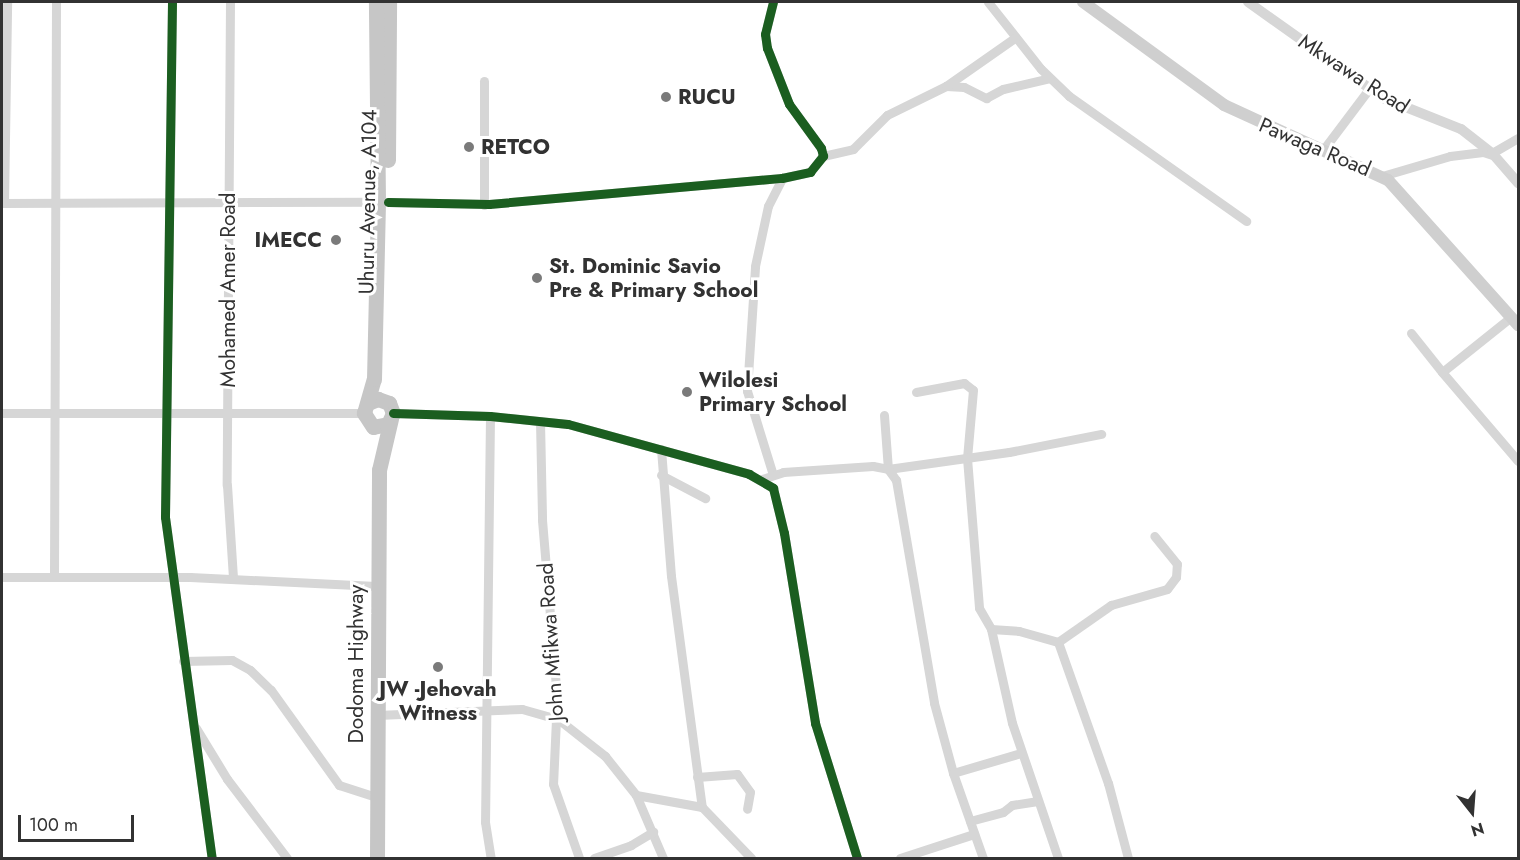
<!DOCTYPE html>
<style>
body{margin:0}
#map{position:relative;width:1520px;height:860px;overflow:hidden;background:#fff;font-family:Jost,sans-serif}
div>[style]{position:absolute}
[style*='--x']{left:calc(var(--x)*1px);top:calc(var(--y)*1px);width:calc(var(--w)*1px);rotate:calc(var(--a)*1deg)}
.minor>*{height:9px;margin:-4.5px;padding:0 4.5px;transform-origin:4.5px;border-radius:4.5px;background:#d6d6d6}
.tertiary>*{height:10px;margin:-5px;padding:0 5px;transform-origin:5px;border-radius:5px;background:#d6d6d6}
.secondary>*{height:12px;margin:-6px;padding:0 6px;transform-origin:6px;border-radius:6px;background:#cfcfcf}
.trunk>*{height:15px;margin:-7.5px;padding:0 7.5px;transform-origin:7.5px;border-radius:7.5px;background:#c6c6c6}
.cycleway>*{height:9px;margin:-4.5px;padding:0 4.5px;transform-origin:4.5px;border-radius:4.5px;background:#1b5e20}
.dots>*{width:16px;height:16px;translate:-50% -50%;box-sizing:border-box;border:3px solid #fff;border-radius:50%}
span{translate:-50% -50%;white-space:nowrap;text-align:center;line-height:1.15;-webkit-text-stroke:6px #fff;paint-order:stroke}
.street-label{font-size:21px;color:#323232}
.poi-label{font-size:21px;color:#323232;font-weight:700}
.left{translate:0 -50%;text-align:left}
.right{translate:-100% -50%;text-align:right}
.frame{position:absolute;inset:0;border:3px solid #323232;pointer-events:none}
.north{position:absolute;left:1442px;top:782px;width:60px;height:60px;-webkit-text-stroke:4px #fff;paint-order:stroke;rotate:163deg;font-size:16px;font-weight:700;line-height:24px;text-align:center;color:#323232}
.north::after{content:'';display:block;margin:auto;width:21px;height:27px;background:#323232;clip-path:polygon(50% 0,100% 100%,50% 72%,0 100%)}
.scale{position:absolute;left:18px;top:815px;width:116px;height:27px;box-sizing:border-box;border:3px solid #323232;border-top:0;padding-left:8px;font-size:18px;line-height:21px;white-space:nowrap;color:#323232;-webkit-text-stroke:4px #fff;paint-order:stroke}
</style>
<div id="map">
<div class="minor">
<i style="--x:172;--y:2;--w:515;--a:90.78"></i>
<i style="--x:165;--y:517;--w:344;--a:82.2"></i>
<i style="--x:230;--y:2;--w:483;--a:90.4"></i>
<i style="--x:227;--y:485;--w:94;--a:86.3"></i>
<i style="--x:988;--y:2;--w:85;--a:51.7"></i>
<i style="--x:1041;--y:69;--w:39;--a:44"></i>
<i style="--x:1069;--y:96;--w:217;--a:35.2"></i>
<i style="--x:484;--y:81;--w:124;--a:90"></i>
<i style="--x:946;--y:86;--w:18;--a:3"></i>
<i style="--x:964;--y:87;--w:25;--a:27"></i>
<i style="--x:986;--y:98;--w:19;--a:-28"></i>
<i style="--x:1003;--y:89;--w:48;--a:-13.2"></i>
<i style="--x:1323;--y:150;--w:76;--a:-53"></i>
<i style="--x:1492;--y:153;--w:30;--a:-30"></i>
<i style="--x:823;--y:156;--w:31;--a:-13"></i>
<i style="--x:853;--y:149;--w:48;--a:-45"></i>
<i style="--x:887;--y:115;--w:66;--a:-26.2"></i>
<i style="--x:946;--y:86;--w:85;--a:-35"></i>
<i style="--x:1382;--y:176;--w:71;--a:-16.4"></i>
<i style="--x:1450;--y:156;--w:33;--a:-7"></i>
<i style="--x:1483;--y:152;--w:9;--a:18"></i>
<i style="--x:388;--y:202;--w:101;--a:1.1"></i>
<i style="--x:489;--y:204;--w:294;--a:-5.1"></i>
<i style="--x:782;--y:178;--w:29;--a:-12"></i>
<i style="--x:810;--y:172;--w:21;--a:-51"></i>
<i style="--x:823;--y:156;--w:8;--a:-104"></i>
<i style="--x:821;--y:148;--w:54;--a:-126"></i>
<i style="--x:789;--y:104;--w:60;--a:-111.4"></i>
<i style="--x:767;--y:48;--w:14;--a:-98"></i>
<i style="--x:765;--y:34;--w:33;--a:-76"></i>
<i style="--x:2;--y:203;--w:376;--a:-0.2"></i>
<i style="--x:4;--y:203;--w:201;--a:-89.1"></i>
<i style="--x:1511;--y:317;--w:88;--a:141.4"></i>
<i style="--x:1442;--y:372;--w:117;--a:49.5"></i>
<i style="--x:1411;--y:333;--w:50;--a:51.5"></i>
<i style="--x:916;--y:392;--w:49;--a:-10.6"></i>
<i style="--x:964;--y:383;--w:11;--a:38"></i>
<i style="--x:973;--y:390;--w:68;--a:95"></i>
<i style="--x:967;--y:458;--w:150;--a:85.4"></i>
<i style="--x:979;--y:608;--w:24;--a:60"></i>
<i style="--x:991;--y:629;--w:96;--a:77.4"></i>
<i style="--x:1012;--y:723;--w:143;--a:71.2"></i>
<i style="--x:2;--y:413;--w:362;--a:0"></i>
<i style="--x:393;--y:413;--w:97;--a:1.8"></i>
<i style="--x:490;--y:416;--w:78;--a:5.9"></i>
<i style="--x:568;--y:424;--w:188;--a:15.4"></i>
<i style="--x:749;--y:474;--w:28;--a:30"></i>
<i style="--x:773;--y:488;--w:46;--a:76.3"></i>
<i style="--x:784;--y:533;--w:193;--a:80.7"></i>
<i style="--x:815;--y:723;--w:141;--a:72.7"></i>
<i style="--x:884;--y:415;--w:54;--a:85.8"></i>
<i style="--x:888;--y:469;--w:122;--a:-8"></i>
<i style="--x:1009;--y:452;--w:94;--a:-11.1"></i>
<i style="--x:490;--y:416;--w:406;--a:90.7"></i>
<i style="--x:485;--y:822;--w:36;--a:81"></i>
<i style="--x:540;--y:421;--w:99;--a:88.8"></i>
<i style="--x:542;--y:520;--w:178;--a:85.2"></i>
<i style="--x:557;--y:697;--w:87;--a:92.6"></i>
<i style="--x:553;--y:784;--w:78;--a:70.6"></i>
<i style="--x:661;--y:449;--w:127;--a:85.5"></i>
<i style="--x:671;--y:576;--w:233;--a:82.4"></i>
<i style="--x:661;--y:475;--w:50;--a:27.6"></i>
<i style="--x:773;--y:475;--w:88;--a:-107.2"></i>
<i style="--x:747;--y:391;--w:125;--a:-86.3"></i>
<i style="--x:755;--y:266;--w:61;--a:-77.8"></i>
<i style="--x:768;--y:206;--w:31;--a:-63"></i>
<i style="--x:762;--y:479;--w:22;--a:-18"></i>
<i style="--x:783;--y:472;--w:90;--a:-3.8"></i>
<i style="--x:873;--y:466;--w:15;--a:11"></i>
<i style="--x:888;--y:469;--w:14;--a:54"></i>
<i style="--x:896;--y:480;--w:226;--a:80.3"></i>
<i style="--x:934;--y:703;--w:73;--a:74.8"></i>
<i style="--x:953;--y:773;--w:90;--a:70.6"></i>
<i style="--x:54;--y:576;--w:574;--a:-89.8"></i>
<i style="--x:2;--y:577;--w:188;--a:0"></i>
<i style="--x:190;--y:577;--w:186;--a:2.8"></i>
<i style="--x:991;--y:629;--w:28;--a:4"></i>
<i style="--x:1019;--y:631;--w:41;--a:15.8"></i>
<i style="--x:1058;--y:642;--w:65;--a:-34.9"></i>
<i style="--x:1111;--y:605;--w:58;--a:-15.9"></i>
<i style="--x:1167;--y:589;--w:15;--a:-53"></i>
<i style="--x:1176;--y:577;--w:13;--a:-86"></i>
<i style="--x:1177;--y:564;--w:36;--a:-129"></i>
<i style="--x:1058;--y:642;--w:150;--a:70.5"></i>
<i style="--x:1108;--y:783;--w:78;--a:75.1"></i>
<i style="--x:183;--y:661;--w:49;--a:-1.2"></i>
<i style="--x:232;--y:660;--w:21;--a:29"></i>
<i style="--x:250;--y:670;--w:29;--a:44"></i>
<i style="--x:271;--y:690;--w:117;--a:54.4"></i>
<i style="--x:339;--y:785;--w:39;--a:18"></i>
<i style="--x:377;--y:715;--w:145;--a:-2.4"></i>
<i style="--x:522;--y:709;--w:37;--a:16"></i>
<i style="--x:558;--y:719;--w:60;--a:38.2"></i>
<i style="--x:605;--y:756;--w:50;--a:51.5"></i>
<i style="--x:636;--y:795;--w:69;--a:66.8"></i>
<i style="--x:196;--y:728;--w:60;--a:58.7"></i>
<i style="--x:227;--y:779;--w:99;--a:52.8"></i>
<i style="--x:953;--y:773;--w:71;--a:-16.4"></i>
<i style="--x:697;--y:777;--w:40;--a:-4.3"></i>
<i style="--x:737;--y:774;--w:22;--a:54"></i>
<i style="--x:750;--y:792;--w:17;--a:100"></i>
<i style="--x:636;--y:795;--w:67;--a:10.3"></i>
<i style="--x:702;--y:807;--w:71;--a:46.1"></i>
<i style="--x:970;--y:821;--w:34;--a:-15"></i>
<i style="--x:1003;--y:812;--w:11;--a:-38"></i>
<i style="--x:1012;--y:805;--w:26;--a:-9"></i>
<i style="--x:594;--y:858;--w:39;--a:-19"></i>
<i style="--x:631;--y:845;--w:26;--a:-31"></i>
<i style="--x:900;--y:858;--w:78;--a:-18"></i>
</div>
<div class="tertiary">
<i style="--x:1248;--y:2;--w:166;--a:35.4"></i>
<i style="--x:1383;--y:98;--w:84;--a:21.7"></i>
<i style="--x:1461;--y:129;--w:39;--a:38"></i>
<i style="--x:1492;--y:153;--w:40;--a:49"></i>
</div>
<div class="secondary">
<i style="--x:1083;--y:2;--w:175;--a:36.1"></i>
<i style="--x:1224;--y:105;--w:180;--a:24.6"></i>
<i style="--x:1388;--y:180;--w:195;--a:48.1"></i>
</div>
<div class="trunk">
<i style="--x:388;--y:160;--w:158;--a:-89.6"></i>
<i style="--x:368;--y:403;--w:11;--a:-22"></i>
<i style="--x:378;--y:399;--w:12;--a:20"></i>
<i style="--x:389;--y:403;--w:11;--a:68"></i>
<i style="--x:393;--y:413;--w:12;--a:114"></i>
<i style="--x:388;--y:424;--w:15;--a:169"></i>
<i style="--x:373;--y:427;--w:17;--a:-123"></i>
<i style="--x:364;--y:413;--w:35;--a:-74"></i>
<i style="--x:374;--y:379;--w:177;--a:-88.7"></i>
<i style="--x:378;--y:202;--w:200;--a:-90.6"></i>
<i style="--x:377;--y:858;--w:388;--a:-89.7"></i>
<i style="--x:379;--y:470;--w:52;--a:-76.8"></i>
</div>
<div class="cycleway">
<i style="--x:172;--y:2;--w:515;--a:90.78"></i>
<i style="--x:165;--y:517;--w:344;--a:82.2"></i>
<i style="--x:388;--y:202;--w:101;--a:1.1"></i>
<i style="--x:489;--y:204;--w:294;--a:-5.1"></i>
<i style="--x:782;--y:178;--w:29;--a:-12"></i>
<i style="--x:810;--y:172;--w:21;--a:-51"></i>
<i style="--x:823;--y:156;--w:8;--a:-104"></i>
<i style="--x:821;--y:148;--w:54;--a:-126"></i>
<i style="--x:789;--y:104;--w:60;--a:-111.4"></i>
<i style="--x:767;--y:48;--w:14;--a:-98"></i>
<i style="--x:765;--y:34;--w:33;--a:-76"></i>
<i style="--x:393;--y:413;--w:97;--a:1.8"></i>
<i style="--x:490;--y:416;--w:78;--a:5.9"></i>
<i style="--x:568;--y:424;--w:188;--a:15.4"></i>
<i style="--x:749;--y:474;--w:28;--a:30"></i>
<i style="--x:773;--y:488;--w:46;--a:76.3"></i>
<i style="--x:784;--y:533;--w:193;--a:80.7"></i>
<i style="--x:815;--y:723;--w:141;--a:72.7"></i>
</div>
<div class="dots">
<i style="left:666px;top:97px;background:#7a7a7a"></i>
<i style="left:469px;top:147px;background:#7a7a7a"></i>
<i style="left:336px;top:240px;background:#7a7a7a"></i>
<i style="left:537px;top:278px;background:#7a7a7a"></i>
<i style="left:687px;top:392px;background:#7a7a7a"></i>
<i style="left:438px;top:667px;background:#7a7a7a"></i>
</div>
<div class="street-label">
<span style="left:1354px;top:74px;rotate:33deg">Mkwawa Road</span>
<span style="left:1315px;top:147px;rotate:23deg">Pawaga Road</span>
<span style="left:368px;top:202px;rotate:-89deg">Uhuru Avenue, A104</span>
<span style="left:228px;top:290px;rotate:-90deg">Mohamed Amer Road</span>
<span style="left:551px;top:642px;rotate:-94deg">John Mfikwa Road</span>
<span style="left:356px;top:664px;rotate:-90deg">Dodoma Highway</span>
</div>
<div class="poi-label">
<span class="left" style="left:678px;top:97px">RUCU</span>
<span class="left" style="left:481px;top:147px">RETCO</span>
<span class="right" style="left:322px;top:240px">IMECC</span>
<span class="left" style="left:549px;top:278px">St. Dominic Savio<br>Pre &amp; Primary School</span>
<span class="left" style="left:699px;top:392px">Wilolesi<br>Primary School</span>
<span style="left:438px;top:701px">JW -Jehovah<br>Witness</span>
</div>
<div class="frame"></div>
<div class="north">N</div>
<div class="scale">100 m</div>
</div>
